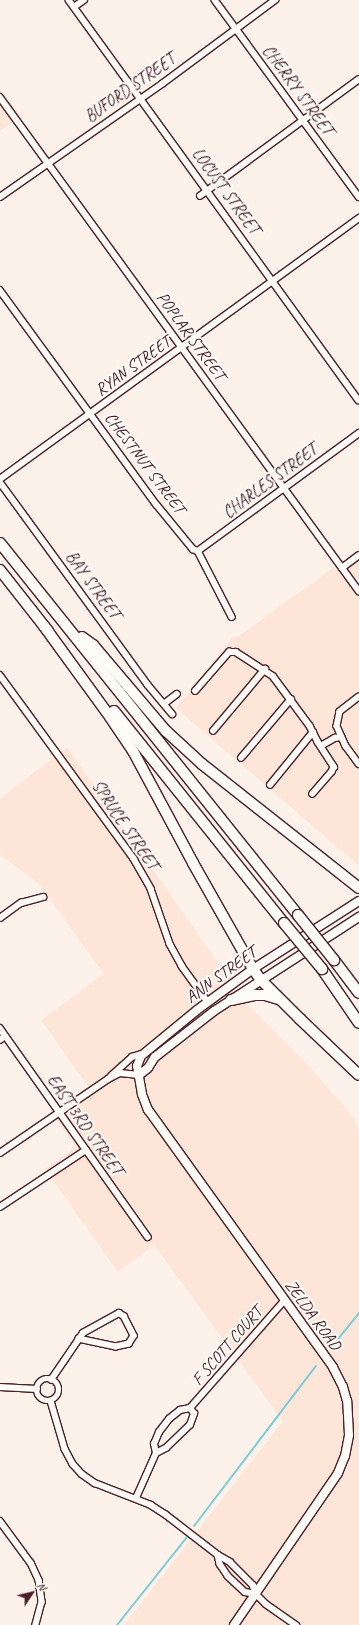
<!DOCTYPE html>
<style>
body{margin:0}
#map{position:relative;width:359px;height:1625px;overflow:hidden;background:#fdf2e9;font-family:Caveat,sans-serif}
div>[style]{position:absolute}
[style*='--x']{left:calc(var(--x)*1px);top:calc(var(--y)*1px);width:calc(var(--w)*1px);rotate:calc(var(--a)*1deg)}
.built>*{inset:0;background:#fde6d8}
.stream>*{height:2px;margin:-1px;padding:0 1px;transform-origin:1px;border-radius:1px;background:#7dccd9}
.roads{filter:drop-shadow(1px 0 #4a1f2b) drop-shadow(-1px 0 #4a1f2b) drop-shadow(0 1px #4a1f2b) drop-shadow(0 -1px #4a1f2b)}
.street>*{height:5.5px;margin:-2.75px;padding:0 2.75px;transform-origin:2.75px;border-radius:2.75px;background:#fdfcf7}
.street>.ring{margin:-2.75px;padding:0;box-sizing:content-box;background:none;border:5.5px solid #fdfcf7;border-radius:50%}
.secondary>*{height:8px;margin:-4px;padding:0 4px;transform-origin:4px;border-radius:4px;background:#fdfcf7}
.highway>*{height:10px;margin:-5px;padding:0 5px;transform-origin:5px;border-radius:5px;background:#fdfcf7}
.bridges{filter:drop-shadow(1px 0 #4a1f2b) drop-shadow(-1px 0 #4a1f2b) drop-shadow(0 1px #4a1f2b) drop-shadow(0 -1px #4a1f2b)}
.highway-bridge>*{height:10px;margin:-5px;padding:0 5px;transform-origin:5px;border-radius:5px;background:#fdfcf7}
span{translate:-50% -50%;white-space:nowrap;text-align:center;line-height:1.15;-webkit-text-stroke:4px #fdfcf7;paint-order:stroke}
.street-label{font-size:17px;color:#4a1f2b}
.north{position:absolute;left:12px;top:1573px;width:40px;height:40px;-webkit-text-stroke:3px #fdfcf7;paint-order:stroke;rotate:55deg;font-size:11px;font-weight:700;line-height:16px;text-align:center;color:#4a1f2b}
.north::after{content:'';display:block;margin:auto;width:14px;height:18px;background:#4a1f2b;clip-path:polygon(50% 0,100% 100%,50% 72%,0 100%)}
</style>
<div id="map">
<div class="built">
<i style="clip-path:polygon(0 88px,21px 117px,0 131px)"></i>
<i style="clip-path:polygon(359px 549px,359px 866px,176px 708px,232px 638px,242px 634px)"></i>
<i style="clip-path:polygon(67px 747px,246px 1003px,306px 1063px,353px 1117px,359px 1131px,359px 1625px,124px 1625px,283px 1421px,154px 1245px,118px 1272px,45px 1169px,76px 1147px,51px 1112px,88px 1086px,41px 1020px,104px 974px,39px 884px,0 855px,0 799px)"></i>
</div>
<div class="stream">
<i style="--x:334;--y:1344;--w:40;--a:-51"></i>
<i style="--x:194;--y:1526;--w:201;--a:-52.7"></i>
<i style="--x:117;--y:1625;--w:112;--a:-51.5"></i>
</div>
<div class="roads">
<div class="street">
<i style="--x:69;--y:0;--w:494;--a:54.1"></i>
<i style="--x:215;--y:0;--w:244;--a:53.8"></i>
<i style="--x:74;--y:7;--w:12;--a:-35"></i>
<i style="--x:0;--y:97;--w:611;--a:53.99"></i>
<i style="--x:200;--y:196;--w:197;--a:-36.3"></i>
<i style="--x:0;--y:197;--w:198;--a:-34.9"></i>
<i style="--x:162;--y:84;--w:141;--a:-36.6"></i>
<i style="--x:0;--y:290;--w:266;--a:53.9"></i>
<i style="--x:157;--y:505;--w:57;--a:50.7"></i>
<i style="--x:193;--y:549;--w:5;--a:22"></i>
<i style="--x:198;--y:551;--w:74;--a:62.7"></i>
<i style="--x:0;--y:479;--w:444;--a:-36"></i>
<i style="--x:0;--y:482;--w:251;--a:53.9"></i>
<i style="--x:148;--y:685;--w:38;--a:50"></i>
<i style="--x:198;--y:551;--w:200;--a:-36.2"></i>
<i style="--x:342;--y:568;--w:21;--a:-37"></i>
<i style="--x:0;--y:675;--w:228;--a:53.9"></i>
<i style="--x:134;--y:859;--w:34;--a:60"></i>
<i style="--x:151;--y:889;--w:58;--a:70.9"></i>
<i style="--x:170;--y:944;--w:25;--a:61"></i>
<i style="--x:182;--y:966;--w:44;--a:54.2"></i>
<i style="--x:195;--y:691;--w:52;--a:-48.9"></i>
<i style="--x:229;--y:652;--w:7;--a:0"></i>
<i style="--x:236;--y:652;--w:44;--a:33"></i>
<i style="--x:273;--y:676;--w:62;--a:53.5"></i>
<i style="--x:310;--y:726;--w:18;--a:63"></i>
<i style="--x:318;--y:742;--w:30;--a:57"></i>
<i style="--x:334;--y:767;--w:5;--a:112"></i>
<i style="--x:332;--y:772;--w:29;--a:131"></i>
<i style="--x:359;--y:697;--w:24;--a:142"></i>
<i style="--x:340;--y:712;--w:14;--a:102"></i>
<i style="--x:337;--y:726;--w:22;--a:66"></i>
<i style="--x:346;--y:746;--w:22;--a:54"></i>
<i style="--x:164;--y:704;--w:16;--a:-38"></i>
<i style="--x:213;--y:731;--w:81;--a:-50"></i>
<i style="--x:321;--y:746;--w:16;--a:-30"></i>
<i style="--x:335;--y:738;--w:6;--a:-9"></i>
<i style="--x:241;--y:758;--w:77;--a:-49.7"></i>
<i style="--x:270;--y:785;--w:68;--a:-50.9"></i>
<i style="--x:0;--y:918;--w:26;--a:-36"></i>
<i style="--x:21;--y:903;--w:23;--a:-15"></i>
<i style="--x:0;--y:1028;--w:256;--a:54.7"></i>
<i style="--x:0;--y:1040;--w:6;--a:-39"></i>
<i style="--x:111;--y:1076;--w:28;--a:-42"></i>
<i style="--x:132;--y:1057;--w:10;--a:-17"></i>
<i style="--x:0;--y:1153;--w:131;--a:-34.4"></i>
<i style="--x:108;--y:1079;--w:13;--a:-27"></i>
<i style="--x:120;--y:1073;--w:19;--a:6"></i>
<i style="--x:0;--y:1207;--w:103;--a:-33.5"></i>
<i style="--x:119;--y:1313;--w:6;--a:31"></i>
<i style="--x:124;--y:1316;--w:22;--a:63"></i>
<i style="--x:134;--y:1336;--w:9;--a:122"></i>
<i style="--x:129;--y:1344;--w:13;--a:167"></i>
<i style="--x:116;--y:1347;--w:38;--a:-168"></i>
<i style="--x:79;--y:1339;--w:7;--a:-56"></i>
<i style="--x:83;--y:1333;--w:41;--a:-29.1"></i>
<i class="ring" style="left:37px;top:1379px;width:16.5px;height:16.5px"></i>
<i style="--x:51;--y:1380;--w:50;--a:-55.7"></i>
<i style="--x:0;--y:1387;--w:37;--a:3"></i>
<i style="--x:51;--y:1401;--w:50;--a:73.7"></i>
<i style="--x:65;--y:1449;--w:17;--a:62"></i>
<i style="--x:73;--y:1464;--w:13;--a:48"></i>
<i style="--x:82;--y:1474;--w:16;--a:35"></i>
<i style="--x:95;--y:1483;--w:60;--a:21.4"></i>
<i style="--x:151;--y:1505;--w:17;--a:33"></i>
<i style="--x:165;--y:1514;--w:67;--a:37.7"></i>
<i style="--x:218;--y:1555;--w:14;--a:30"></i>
<i style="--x:230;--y:1562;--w:33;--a:45"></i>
<i style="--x:253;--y:1585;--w:9;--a:72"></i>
<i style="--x:256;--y:1594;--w:14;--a:45"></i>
<i style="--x:266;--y:1604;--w:37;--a:35"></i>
<i style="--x:156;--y:1453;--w:9;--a:-103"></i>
<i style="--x:154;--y:1444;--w:13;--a:-67"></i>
<i style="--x:159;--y:1432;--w:16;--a:-52"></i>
<i style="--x:169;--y:1419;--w:14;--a:-39"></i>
<i style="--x:180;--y:1410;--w:10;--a:-11"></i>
<i style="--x:136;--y:1498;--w:49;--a:-66"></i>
<i style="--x:156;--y:1453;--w:11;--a:-27"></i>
<i style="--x:166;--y:1448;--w:33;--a:-44"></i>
<i style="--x:190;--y:1425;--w:12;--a:-70"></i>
<i style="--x:194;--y:1414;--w:7;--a:-124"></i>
<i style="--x:190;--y:1408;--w:142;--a:-48.7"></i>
<i style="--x:0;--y:1521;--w:52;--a:53.6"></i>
<i style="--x:31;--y:1563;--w:19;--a:65"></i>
<i style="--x:39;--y:1580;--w:22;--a:82"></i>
<i style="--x:42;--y:1602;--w:24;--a:105"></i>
<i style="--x:218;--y:1555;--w:9;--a:77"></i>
<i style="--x:220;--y:1564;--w:14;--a:56"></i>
<i style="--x:228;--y:1576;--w:23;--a:43"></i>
<i style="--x:245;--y:1592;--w:11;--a:10"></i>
</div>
<div class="secondary">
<i style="--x:139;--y:1075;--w:11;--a:-38"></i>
<i style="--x:148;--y:1068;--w:13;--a:-58"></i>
<i style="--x:155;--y:1057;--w:75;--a:-37.9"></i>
<i style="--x:214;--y:1011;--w:173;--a:-33"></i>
<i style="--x:234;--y:1625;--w:184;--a:-55.6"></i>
<i style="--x:338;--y:1473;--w:18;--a:-68"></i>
<i style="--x:345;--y:1456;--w:21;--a:-79"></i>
<i style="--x:349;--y:1435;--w:34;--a:-93"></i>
<i style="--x:347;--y:1401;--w:15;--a:-106"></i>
<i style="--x:343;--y:1387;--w:22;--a:-117"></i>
<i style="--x:333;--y:1367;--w:317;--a:-125.7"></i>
<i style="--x:148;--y:1110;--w:17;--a:-111"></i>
<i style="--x:142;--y:1094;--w:28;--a:-100"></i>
<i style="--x:137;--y:1066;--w:11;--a:-68"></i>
<i style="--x:141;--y:1056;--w:72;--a:-39.4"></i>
<i style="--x:197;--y:1010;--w:69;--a:-36.2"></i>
<i style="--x:253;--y:969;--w:126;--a:-32.7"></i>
</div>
<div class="highway">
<i style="--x:0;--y:543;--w:477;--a:51.3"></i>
<i style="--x:0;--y:570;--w:78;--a:51.8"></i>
<i style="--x:44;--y:626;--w:112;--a:54"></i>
<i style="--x:110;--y:717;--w:41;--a:55.9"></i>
<i style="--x:133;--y:751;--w:127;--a:61.8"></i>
<i style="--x:193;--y:863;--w:122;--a:60.5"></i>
<i style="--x:253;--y:969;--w:14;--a:54"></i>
<i style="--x:261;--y:980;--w:55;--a:45"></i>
<i style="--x:300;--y:1019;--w:81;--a:43.5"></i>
<i style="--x:82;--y:637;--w:14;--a:36"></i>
<i style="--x:93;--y:645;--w:113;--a:49.7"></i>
<i style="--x:166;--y:731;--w:49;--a:42.5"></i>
<i style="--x:202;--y:764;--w:200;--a:38.3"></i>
<i style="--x:114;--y:711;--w:272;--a:51.3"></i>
<i style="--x:334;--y:960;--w:41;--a:52.9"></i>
<i style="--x:322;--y:969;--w:65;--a:55.6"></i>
<i style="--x:231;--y:1000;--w:25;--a:-12"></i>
<i style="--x:255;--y:995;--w:10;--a:0"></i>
<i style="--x:265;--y:995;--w:14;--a:17"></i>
</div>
</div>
<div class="bridges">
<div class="highway-bridge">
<i style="--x:298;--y:915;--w:58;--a:51.3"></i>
<i style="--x:284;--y:923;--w:60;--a:50.4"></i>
</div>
</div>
<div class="street-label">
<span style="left:130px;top:88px;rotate:-35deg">BUFORD STREET</span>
<span style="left:298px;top:90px;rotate:54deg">CHERRY STREET</span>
<span style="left:226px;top:191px;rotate:54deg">LOCUST STREET</span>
<span style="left:191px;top:336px;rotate:54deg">POPLAR STREET</span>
<span style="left:133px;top:366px;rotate:-36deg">RYAN STREET</span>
<span style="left:145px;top:463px;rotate:53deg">CHESTNUT STREET</span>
<span style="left:270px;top:481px;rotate:-36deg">CHARLES STREET</span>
<span style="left:93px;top:585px;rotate:54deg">BAY STREET</span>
<span style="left:125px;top:825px;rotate:56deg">SPRUCE STREET</span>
<span style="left:221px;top:975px;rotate:-36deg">ANN STREET</span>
<span style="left:85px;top:1125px;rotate:55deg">EAST 3RD STREET</span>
<span style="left:313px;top:1315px;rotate:54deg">ZELDA ROAD</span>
<span style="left:227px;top:1346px;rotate:-49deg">F SCOTT COURT</span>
</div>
<div class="north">N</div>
</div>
